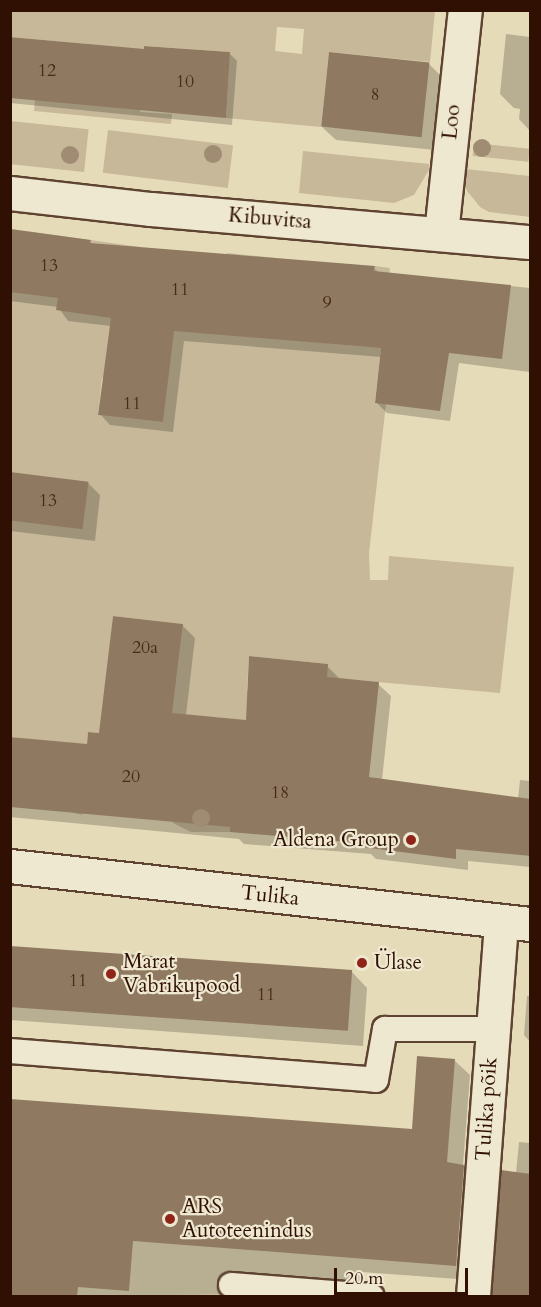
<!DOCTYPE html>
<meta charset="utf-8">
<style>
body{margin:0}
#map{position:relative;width:541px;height:1307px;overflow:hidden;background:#e6dbb8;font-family:Cardo,serif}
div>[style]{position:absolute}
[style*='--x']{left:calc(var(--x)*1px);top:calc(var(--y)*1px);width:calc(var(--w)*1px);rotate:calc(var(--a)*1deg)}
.green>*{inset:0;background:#c7b899;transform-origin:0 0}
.shadow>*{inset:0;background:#0003}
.building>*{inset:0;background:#8f7a61;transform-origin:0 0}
.roads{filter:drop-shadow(2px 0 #5e4330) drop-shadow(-2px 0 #5e4330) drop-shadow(0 2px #5e4330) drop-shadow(0 -2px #5e4330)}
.service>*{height:24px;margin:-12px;padding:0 12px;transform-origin:12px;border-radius:12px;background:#efe8d1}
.minor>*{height:33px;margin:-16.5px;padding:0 16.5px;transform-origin:16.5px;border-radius:16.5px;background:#efe8d1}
.secondary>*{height:33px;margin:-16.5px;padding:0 16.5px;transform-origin:16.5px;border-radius:16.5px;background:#efe8d1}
.trees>*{width:18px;height:18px;margin:-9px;border-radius:50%;background:#9f8c72}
.dots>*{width:16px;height:16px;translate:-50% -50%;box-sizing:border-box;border:3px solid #efe8d1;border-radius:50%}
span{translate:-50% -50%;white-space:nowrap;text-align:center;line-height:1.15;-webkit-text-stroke:4.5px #efe8d1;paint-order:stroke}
.number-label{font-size:18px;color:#482a1a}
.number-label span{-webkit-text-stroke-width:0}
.street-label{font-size:21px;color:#301003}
.poi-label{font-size:21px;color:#301003}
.right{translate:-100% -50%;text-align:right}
.left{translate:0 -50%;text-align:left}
.frame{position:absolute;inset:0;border:12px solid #301003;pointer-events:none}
.scale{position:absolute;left:334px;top:1268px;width:134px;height:27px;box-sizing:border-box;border:3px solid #301003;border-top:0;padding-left:8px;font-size:18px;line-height:21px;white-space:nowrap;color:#301003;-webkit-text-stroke:4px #efe8d1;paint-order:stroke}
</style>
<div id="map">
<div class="green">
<i style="clip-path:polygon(evenodd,10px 11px,435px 11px,430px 62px,329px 52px,321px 127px,226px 118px,230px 52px,145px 46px,140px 112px,172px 114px,171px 124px,34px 111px,35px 99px,87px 44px,11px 37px,10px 11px,277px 27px,304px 29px,302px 54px,275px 51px,277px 27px)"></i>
<i style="left:11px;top:121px;width:78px;height:43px;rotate:6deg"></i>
<i style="left:108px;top:130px;width:126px;height:43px;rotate:7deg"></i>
<i style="left:474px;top:143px;width:56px;height:13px;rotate:6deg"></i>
<i style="clip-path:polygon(303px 151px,429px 164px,429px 170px,414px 195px,394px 203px,299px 193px)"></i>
<i style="clip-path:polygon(465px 169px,530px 176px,530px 217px,489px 212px,480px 207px,467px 191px,463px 181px)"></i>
<i style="clip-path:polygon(evenodd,11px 229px,140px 247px,135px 328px,220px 334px,227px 253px,285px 259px,279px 339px,368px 347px,375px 266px,390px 268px,375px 402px,386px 404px,369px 553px,370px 580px,388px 580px,389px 556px,514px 567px,500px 693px,355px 680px,344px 770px,331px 755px,237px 748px,230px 832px,191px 832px,173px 823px,180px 740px,88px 732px,82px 815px,57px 808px,30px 809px,37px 740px,11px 737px,11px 229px,102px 378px,167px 386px,163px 422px,98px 415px,102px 378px,11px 229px,113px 616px,183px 624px,176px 680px,107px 671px,113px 616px,11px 229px,249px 656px,327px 664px,325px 700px,247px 690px,249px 656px,11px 229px,215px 717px,241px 720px,239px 738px,213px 736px,215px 717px)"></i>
</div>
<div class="shadow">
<i style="clip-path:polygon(506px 34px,530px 37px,530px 131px,519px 119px,520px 109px,514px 108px,500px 94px)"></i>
<i style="clip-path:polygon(10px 39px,146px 50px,229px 53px,237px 61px,232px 125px,10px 103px)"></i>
<i style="clip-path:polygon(429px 64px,442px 77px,435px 150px,336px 140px,322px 127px)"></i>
<i style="clip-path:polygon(10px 231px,90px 242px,93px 245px,374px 268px,379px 273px,530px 288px,530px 372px,459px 363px,450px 421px,387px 413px,376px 402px,381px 357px,184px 341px,173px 432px,110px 425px,100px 414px,111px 326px,68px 321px,58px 307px,10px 301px)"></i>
<i style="clip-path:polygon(10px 474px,87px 482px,100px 495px,95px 541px,10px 531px)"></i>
<i style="clip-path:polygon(182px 625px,195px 638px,186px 715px,247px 722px,327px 666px,339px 678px,378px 684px,391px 696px,382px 780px,518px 799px,520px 780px,530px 781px,530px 867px,468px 861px,468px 870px,376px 859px,371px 854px,244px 844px,239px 839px,10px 817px,10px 739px,88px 745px,100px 734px)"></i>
<i style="clip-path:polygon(10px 947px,352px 972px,367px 988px,363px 1046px,10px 1020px)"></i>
<i style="clip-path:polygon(527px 996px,530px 996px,530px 1042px,524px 1035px)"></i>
<i style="clip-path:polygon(454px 1060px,470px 1075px,463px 1165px,479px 1181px,471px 1280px,362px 1272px,361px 1294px,10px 1296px,10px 1101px,413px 1130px)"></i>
<i style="clip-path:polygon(519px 1142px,530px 1143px,530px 1296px,493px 1296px,503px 1171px,516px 1173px)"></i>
</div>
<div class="building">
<i style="clip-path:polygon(10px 37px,144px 49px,144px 46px,230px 52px,226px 118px,10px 98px)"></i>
<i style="left:329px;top:52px;width:101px;height:75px;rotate:6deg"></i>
<i style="clip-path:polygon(10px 229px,91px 240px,90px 243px,375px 266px,374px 271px,511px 285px,502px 359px,449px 353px,440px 411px,375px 403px,381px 348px,174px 331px,163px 422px,98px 415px,111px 318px,56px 310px,58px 298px,10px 292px)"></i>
<i style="left:10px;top:472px;width:79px;height:48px;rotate:7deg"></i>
<i style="clip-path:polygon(113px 616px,183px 624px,172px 713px,246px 720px,249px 656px,328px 664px,327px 677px,379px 682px,369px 777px,531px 799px,531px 856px,456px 849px,456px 859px,362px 847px,362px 843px,230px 832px,230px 827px,10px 807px,10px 737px,87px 744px,88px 732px,99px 733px)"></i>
<i style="left:10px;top:946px;width:343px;height:61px;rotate:4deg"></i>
<i style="clip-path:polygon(417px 1056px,455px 1059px,447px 1162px,464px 1165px,456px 1266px,133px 1241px,129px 1291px,78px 1287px,77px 1296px,10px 1296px,10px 1099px,412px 1129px)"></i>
<i style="clip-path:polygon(501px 1170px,531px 1174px,531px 1296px,492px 1296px)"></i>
</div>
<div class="roads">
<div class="service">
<i style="--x:10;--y:1051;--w:367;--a:4.5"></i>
<i style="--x:376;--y:1080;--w:52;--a:-80"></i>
<i style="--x:385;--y:1029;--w:108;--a:0"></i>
<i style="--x:231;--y:1285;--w:141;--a:4.5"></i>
</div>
<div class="minor">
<i style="--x:10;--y:193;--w:142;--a:6.5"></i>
<i style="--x:151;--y:209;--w:380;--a:5"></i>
<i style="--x:441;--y:233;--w:224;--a:-83.9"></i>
<i style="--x:473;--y:1296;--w:376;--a:-85.7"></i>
</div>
<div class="secondary">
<i style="--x:10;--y:866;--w:523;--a:6.36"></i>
</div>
</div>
<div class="trees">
<i style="left:482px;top:148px"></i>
<i style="left:213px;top:154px"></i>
<i style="left:70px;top:155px"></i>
<i style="left:201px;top:818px"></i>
</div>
<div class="dots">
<i style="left:411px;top:840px;background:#8f2418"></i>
<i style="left:362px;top:963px;background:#8f2418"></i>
<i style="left:111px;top:974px;background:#8f2418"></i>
<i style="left:170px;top:1219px;background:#8f2418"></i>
</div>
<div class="number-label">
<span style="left:47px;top:71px">12</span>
<span style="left:185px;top:82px">10</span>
<span style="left:375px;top:95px">8</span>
<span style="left:49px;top:266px">13</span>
<span style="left:180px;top:290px">11</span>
<span style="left:327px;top:303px">9</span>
<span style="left:132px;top:404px">11</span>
<span style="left:48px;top:501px">13</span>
<span style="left:145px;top:648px">20a</span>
<span style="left:131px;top:777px">20</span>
<span style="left:280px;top:793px">18</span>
<span style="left:78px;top:981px">11</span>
<span style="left:266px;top:995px">11</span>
</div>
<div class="street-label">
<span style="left:452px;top:122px;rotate:-84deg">Loo</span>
<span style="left:270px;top:219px;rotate:5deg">Kibuvitsa</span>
<span style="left:270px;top:896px;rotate:6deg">Tulika</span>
<span style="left:487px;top:1109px;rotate:-86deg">Tulika põik</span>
</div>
<div class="poi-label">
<span class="right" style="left:399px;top:840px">Aldena Group</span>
<span class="left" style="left:123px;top:974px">Marat<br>Vabrikupood</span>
<span class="left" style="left:374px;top:963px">Ülase</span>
<span class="left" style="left:182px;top:1219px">ARS<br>Autoteenindus</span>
</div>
<div class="frame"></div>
<div class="scale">20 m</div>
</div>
